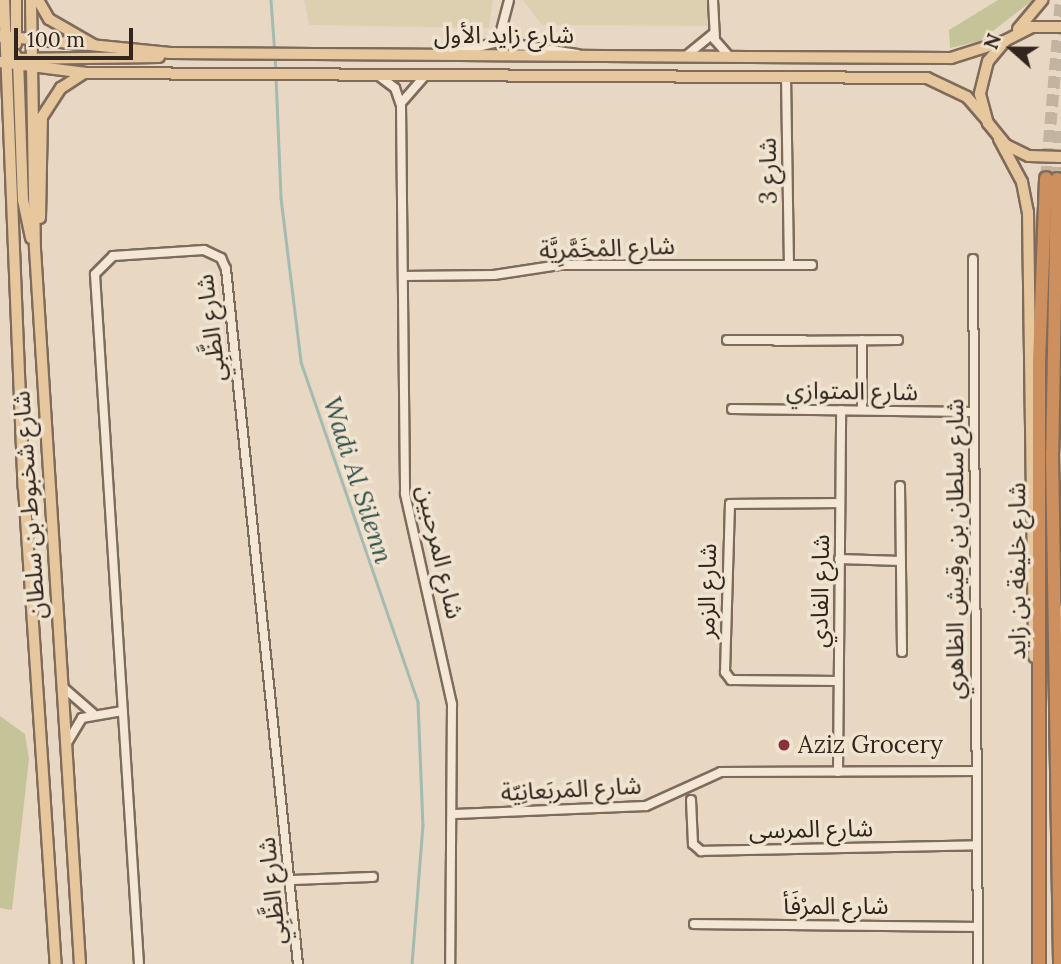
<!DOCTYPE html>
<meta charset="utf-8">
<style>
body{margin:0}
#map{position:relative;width:1061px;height:964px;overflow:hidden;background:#e8d8c3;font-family:Lora,"Noto Sans Arabic",serif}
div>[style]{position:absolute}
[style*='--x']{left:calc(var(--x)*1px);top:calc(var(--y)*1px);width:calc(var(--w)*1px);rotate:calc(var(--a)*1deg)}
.farmland>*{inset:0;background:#dcd0b1}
.green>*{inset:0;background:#c4c498}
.stream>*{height:2.5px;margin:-1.25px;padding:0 1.25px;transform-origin:1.25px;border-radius:1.25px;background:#a4bbb2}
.highway-tunnel>*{height:12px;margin-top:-6px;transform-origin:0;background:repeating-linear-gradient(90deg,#c3b4a2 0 12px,transparent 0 18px)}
.roads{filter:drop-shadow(2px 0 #7f6b5c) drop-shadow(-2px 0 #7f6b5c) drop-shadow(0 2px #7f6b5c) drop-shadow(0 -2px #7f6b5c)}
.minor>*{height:8px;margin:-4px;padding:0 4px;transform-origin:4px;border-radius:4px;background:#f4e7d5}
.major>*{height:10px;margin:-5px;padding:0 5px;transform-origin:5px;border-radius:5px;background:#e7c89e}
.highway>*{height:12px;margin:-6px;padding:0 6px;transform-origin:6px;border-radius:6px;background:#cd8f5d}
.dots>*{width:19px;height:19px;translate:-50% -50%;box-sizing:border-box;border:4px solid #f0e4d1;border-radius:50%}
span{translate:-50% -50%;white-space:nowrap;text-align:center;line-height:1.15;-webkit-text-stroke:7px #f0e4d1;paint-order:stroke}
.street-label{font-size:24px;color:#31251e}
.poi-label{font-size:24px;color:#31251e}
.left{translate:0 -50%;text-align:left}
.water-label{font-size:26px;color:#2f4f49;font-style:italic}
.north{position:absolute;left:977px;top:14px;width:70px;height:70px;-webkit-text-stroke:5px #f0e4d1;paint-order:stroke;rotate:291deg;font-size:19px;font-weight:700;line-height:28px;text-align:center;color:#31251e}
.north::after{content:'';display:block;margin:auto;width:24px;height:32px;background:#31251e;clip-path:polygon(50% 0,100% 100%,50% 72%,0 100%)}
.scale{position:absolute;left:14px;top:28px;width:119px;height:32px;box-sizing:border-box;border:4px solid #31251e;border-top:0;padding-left:9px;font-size:21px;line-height:24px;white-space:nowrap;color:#31251e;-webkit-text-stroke:5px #f0e4d1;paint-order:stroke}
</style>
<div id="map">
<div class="farmland">
<i style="clip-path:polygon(304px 0,493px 0,489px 28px,309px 25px)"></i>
<i style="clip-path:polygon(523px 0,708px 0,708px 26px,542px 25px)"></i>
</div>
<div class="green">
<i style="clip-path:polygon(998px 0,1033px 0,980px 41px,950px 48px,949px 30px)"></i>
<i style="clip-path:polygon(0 716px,25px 734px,29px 759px,12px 910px,0 908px)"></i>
</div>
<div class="stream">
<i style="--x:271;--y:0;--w:70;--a:85.9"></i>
<i style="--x:276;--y:77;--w:121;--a:87.6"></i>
<i style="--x:281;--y:198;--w:165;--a:83"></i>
<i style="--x:301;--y:362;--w:360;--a:71"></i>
<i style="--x:418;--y:702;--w:123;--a:87.7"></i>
<i style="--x:423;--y:825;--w:139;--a:94.5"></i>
</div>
<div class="highway-tunnel">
<i style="--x:1046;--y:178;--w:179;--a:-85.2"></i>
<i style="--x:1057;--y:179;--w:49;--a:-85.3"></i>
</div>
<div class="roads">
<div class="minor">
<i style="--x:713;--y:0;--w:40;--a:87.1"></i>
<i style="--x:715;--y:40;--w:23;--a:49"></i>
<i style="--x:505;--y:28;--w:23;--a:49"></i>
<i style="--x:520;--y:45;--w:58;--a:9"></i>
<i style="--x:449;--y:54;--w:50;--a:-13.8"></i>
<i style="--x:498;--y:42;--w:43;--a:-75.3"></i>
<i style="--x:687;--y:55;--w:35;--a:-39"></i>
<i style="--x:379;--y:76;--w:20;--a:37"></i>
<i style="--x:395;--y:88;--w:18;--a:71"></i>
<i style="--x:401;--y:105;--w:389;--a:89.4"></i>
<i style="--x:405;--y:494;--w:215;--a:77.4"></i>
<i style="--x:452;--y:704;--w:260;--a:90.4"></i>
<i style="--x:786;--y:76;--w:189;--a:89.1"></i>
<i style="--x:402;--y:102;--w:35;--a:-49"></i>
<i style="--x:973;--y:259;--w:705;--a:89.59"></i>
<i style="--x:403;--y:276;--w:91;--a:-0.6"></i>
<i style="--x:494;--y:275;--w:66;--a:-8.7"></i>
<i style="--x:559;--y:265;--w:253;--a:0"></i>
<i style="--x:727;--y:340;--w:77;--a:0"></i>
<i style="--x:862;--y:340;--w:70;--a:90"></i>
<i style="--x:776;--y:341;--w:122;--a:-0.5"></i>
<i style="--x:732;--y:409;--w:241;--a:0.7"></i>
<i style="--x:900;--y:486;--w:166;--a:89.3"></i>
<i style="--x:839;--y:559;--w:62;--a:1.8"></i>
<i style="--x:838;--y:681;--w:107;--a:-179.5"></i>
<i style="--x:731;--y:680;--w:10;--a:-127"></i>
<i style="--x:725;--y:672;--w:168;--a:-88.3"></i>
<i style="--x:730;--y:504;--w:110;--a:-0.5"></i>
<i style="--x:64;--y:688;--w:38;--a:41"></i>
<i style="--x:67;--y:743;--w:29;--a:-59"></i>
<i style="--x:82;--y:718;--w:41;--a:-9.9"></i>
<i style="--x:838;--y:772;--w:362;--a:-89.5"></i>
<i style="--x:691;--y:800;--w:44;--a:87.4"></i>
<i style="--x:693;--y:844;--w:11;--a:41"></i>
<i style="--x:701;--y:851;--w:275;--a:-1.2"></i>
<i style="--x:455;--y:814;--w:191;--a:-2.4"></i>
<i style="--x:646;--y:806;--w:82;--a:-24.4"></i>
<i style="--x:721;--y:772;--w:254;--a:-0.2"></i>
<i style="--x:290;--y:880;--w:83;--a:-2.1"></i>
<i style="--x:694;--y:924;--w:283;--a:0.6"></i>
<i style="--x:139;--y:964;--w:691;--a:-93.65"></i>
<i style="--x:95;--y:274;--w:25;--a:-45"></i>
<i style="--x:113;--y:256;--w:91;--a:-3.8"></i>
<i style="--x:204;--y:250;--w:19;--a:25"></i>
<i style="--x:221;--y:258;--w:12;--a:66"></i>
<i style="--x:226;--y:269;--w:699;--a:84.09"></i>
</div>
<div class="major">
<i style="--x:4;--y:0;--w:488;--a:87.7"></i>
<i style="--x:24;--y:488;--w:477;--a:86.2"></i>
<i style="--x:31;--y:0;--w:249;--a:89.1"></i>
<i style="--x:35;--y:249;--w:716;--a:86.4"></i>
<i style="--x:38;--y:0;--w:22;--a:60"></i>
<i style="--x:49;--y:19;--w:52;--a:30"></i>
<i style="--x:1061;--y:27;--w:29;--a:180"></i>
<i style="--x:1032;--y:27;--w:30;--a:153"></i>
<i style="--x:1005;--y:41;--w:26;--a:130"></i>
<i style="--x:988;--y:61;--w:34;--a:104"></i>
<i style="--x:980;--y:94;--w:30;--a:75"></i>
<i style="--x:988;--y:123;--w:28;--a:51"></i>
<i style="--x:1006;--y:145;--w:25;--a:26"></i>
<i style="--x:1029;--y:156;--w:32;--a:2"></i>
<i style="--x:1018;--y:29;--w:38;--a:-50"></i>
<i style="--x:0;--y:36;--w:171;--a:5.7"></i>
<i style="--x:170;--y:53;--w:579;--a:0.4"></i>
<i style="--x:749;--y:57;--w:202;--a:0.3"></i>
<i style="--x:951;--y:58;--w:57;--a:-17.5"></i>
<i style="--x:4;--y:38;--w:25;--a:56"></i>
<i style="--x:18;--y:59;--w:141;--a:88"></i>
<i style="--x:23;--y:200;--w:39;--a:78"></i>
<i style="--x:16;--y:44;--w:44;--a:-90"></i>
<i style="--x:11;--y:59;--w:148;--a:-0.8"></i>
<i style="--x:0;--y:62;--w:87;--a:7.3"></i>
<i style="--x:86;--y:73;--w:841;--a:0.34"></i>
<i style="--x:927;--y:78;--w:44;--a:25.4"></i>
<i style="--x:967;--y:97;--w:29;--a:49"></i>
<i style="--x:999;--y:139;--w:49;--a:61.9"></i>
<i style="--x:1022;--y:182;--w:31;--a:79"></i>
<i style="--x:1028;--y:212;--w:445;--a:89.2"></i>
<i style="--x:40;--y:218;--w:101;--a:-88.9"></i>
<i style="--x:42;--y:117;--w:35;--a:-57"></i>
<i style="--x:61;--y:88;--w:27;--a:-33"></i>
<i style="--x:1061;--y:635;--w:24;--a:-90"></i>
</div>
<div class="highway">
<i style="--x:1057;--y:179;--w:273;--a:91"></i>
<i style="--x:1052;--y:452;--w:512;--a:89.1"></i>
<i style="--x:1039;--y:964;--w:602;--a:-90"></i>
<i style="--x:1039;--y:362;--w:184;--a:-87.8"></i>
</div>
</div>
<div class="dots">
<i style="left:784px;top:745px;background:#87333e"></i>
</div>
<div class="street-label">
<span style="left:504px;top:35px">شارع زايد الأول</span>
<span style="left:768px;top:171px;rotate:-91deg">شارع 3</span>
<span style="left:607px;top:248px;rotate:-2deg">شارع المْخَمَّرِيَّة</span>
<span style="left:211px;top:328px;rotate:-97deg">شارع الظَّبِي</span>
<span style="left:852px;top:391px;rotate:1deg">شارع المتوازي</span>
<span style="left:29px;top:505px;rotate:-94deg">شارع شخبوط بن سلطان</span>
<span style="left:955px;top:549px;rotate:-90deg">شارع سلطان بن وقيش الظاهري</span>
<span style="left:440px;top:552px;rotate:77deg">شارع المرحبين</span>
<span style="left:1017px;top:571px;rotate:-90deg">شارع خليفة بن زايد</span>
<span style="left:707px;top:591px;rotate:-89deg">شارع الزمر</span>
<span style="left:820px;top:591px;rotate:-89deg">شارع الفادي</span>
<span style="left:571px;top:789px;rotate:-3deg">شارع المَربَعانِيّة</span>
<span style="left:811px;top:829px;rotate:-1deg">شارع المرسى</span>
<span style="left:272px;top:891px;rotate:-96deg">شارع الظَّبِي</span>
<span style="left:836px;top:906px">شارع المرْفَأ</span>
</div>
<div class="poi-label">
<span class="left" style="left:798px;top:745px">Aziz Grocery</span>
</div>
<div class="water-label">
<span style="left:358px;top:480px;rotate:72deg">Wadi Al Silenn</span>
</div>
<div class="north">N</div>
<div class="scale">100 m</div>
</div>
